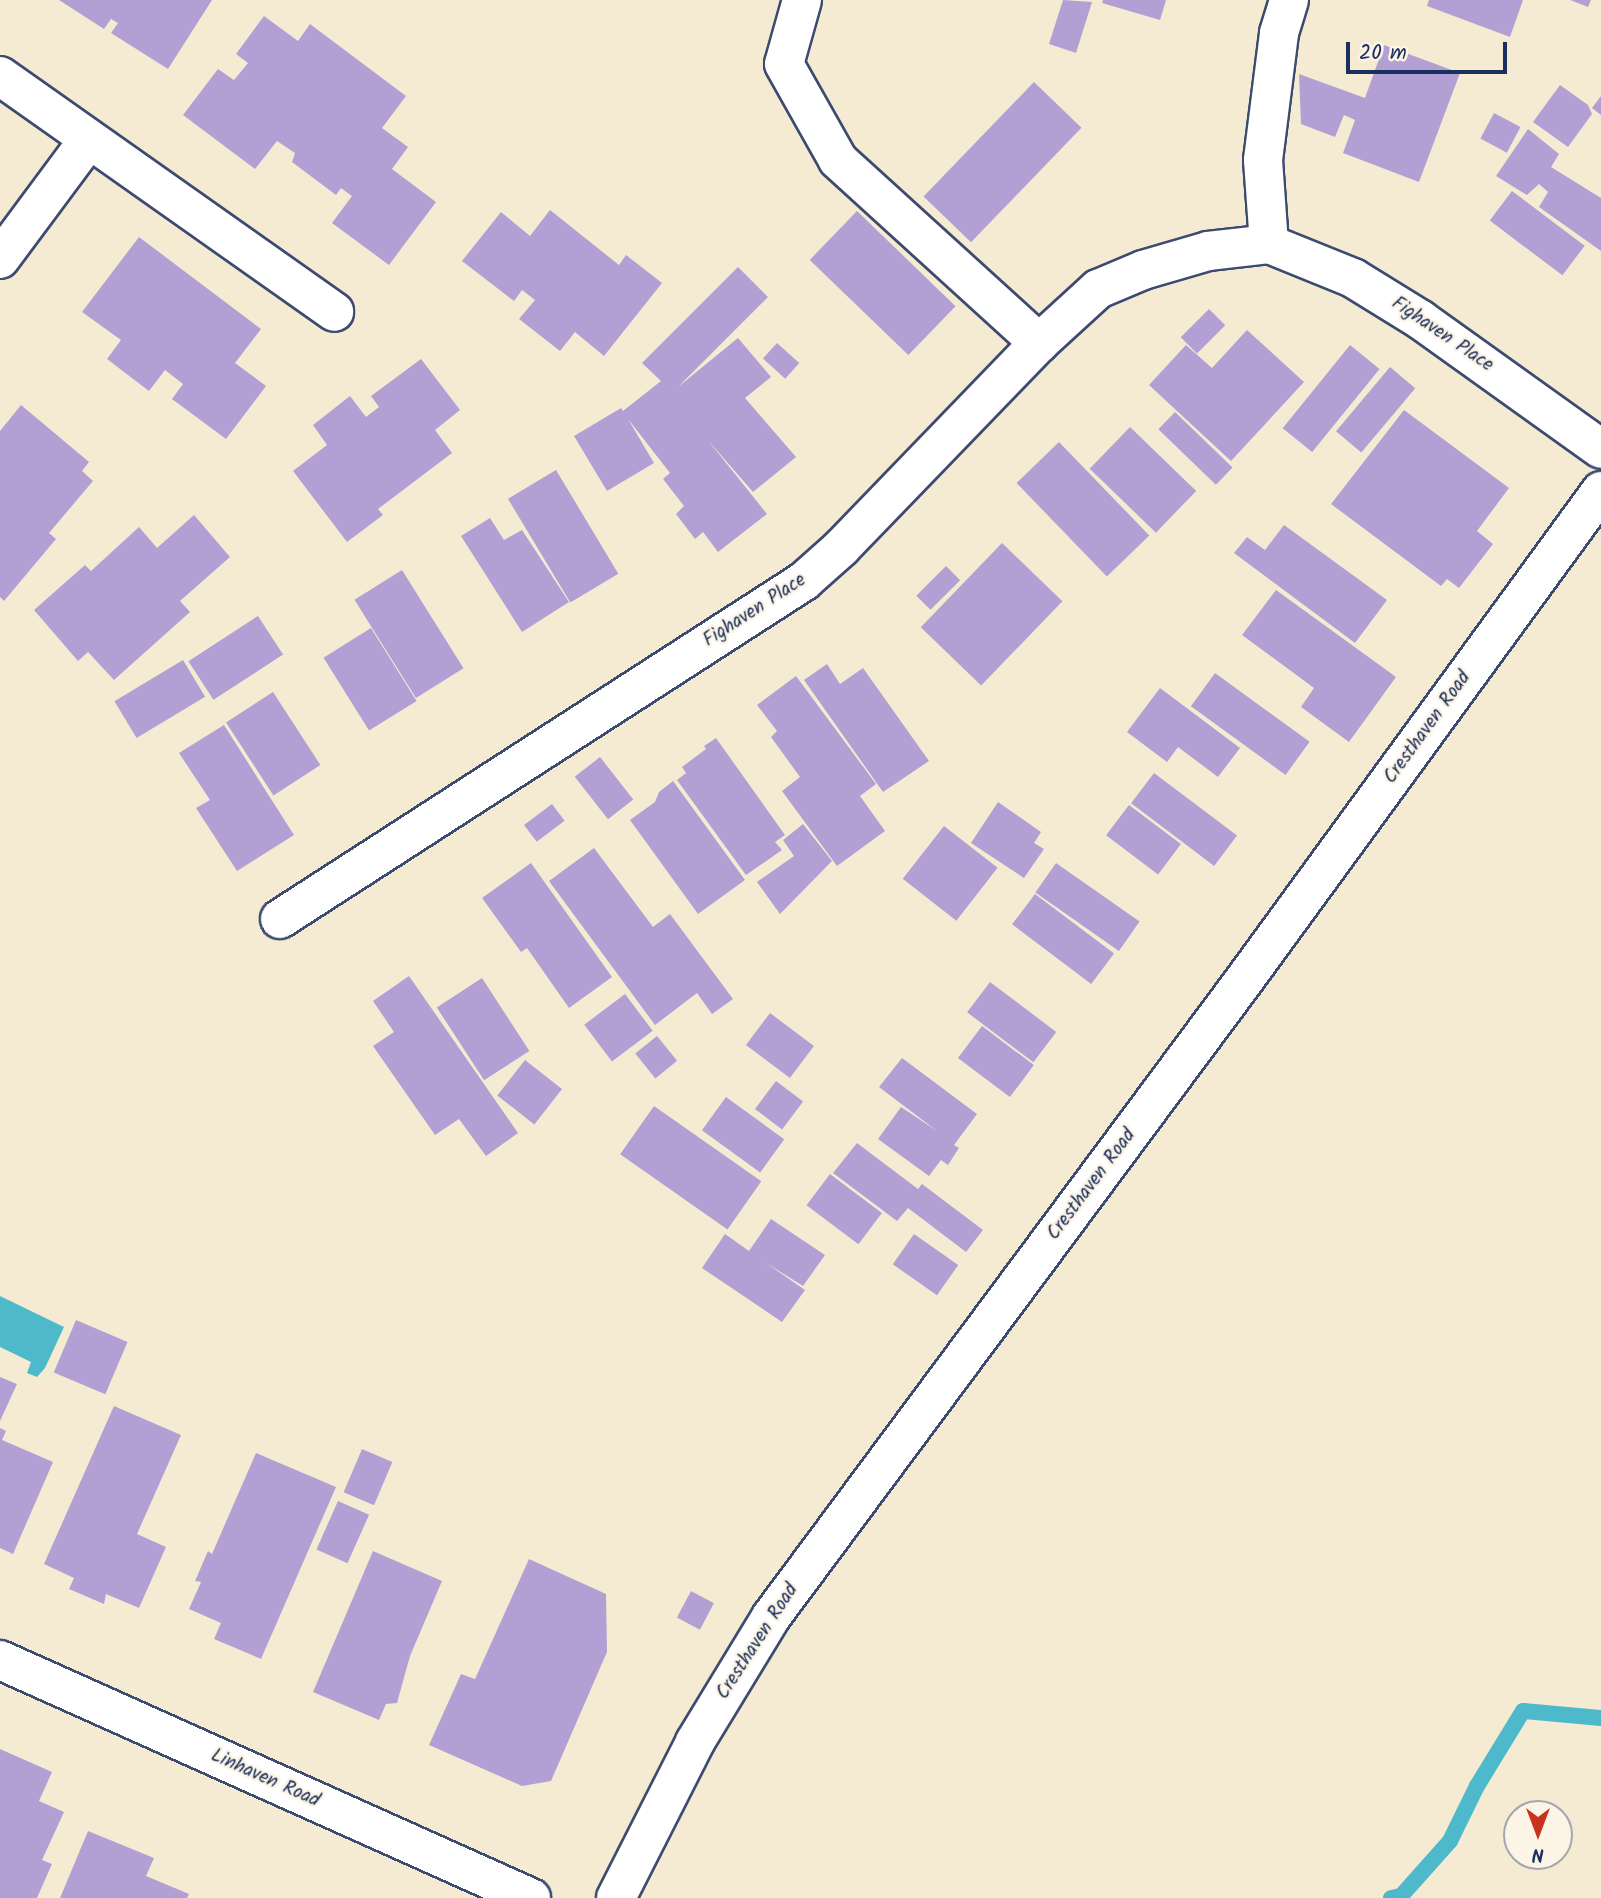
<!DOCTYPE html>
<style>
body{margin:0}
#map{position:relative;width:1601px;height:1898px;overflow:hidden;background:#f5ebd3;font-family:Kalam,sans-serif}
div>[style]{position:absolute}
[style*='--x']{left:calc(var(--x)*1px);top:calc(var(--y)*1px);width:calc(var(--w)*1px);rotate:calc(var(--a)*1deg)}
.water>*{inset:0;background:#4fb9cc}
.stream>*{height:16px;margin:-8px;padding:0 8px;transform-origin:8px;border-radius:8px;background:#4fb9cc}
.building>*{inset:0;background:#b2a0d4;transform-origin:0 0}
.roads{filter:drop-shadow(2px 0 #3c4b70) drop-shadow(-2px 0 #3c4b70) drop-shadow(0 2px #3c4b70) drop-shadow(0 -2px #3c4b70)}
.minor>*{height:38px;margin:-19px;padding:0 19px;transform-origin:19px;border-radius:19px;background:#fff}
span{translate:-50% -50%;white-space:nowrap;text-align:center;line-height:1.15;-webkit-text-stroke:5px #fcf5e5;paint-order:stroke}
.street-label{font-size:19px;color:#1b2f5e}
.north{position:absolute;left:1503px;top:1800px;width:70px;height:70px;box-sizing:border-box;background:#fcf5e5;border:2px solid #a2a6af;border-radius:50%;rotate:180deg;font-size:19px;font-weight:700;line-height:28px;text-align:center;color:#1b2f5e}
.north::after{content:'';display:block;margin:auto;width:24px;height:32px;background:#c8321e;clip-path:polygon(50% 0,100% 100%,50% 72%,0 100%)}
.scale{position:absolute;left:1346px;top:42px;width:161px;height:32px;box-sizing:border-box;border:4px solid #1b2f5e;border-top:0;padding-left:9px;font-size:21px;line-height:24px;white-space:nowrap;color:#1b2f5e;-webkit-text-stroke:5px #fcf5e5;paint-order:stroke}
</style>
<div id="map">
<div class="water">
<i style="clip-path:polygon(0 1296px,64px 1327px,45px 1368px,37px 1377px,27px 1373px,31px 1362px,0 1347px)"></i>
</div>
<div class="stream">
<i style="--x:1391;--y:1898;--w:10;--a:-11"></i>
<i style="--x:1401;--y:1896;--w:74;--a:-48.3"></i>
<i style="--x:1450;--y:1841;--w:61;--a:-63.9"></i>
<i style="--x:1477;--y:1786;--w:88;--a:-58.5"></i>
<i style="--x:1523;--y:1711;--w:78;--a:5.1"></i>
</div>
<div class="building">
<i style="clip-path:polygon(59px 0,212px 0,168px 69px,111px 33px,118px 23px,111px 19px,104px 29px)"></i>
<i style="clip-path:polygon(1063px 0,1092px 2px,1076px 53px,1049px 44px)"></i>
<i style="clip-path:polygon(1103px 0,1166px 0,1160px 20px,1102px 3px)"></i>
<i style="clip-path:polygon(1429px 0,1523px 0,1510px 37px,1427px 6px)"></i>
<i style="clip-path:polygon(1570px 0,1591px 0,1588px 7px)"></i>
<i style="clip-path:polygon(264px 16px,298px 41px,310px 24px,406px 96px,382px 128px,408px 147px,392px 169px,436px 202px,389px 265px,332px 223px,352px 196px,341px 188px,336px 195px,292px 162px,295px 153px,277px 141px,255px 169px,183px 115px,218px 69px,234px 80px,248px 63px,236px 54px)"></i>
<i style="clip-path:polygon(1384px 45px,1460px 73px,1419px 182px,1343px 153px,1355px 120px,1344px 115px,1335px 137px,1301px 124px,1299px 74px,1365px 98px)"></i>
<i style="left:1034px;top:82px;width:66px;height:159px;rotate:44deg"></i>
<i style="clip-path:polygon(1560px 85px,1588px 105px,1592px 114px,1568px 147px,1533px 122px)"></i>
<i style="clip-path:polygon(1601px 96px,1601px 115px,1592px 108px)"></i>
<i style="left:1494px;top:113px;width:30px;height:29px;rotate:28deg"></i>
<i style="clip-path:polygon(1528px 129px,1559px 154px,1551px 167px,1601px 198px,1601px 251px,1539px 207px,1548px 192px,1539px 184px,1527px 195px,1496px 176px)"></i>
<i style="left:1512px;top:191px;width:91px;height:37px;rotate:37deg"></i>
<i style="clip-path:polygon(550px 210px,619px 265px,626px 255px,662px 283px,604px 356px,575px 332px,560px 351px,519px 319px,535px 300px,522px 290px,514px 301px,462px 261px,501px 212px,530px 236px)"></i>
<i style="left:857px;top:211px;width:137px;height:68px;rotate:44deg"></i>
<i style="clip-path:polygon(139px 237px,261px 329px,235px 363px,266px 386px,226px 439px,172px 399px,183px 384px,165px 370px,149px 391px,107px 359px,121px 340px,82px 312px)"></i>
<i style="clip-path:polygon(738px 267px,768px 297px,678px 387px,738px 338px,771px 377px,745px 398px,796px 457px,753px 492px,707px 439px,767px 514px,718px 552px,703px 532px,695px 539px,676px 514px,684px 506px,663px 479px,670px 473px,628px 419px,654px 463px,607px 491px,574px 436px,621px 408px,623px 411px,661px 381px,642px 363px)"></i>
<i style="left:1209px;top:309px;width:23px;height:40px;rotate:45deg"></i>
<i style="clip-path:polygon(1247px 330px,1304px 382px,1231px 461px,1149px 385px,1186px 345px,1212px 368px)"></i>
<i style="left:777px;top:343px;width:30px;height:21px;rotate:42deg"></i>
<i style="left:1350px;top:345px;width:38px;height:107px;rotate:39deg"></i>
<i style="clip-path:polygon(421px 359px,460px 410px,435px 430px,452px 453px,378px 509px,383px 515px,347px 542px,293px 471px,327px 445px,313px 425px,350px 396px,366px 417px,379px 407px,371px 396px)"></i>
<i style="left:1390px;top:367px;width:33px;height:84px;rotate:40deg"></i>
<i style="clip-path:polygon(21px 405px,89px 462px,82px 471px,93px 481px,49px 533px,56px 539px,4px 601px,0 597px,0 431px)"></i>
<i style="clip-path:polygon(1404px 410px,1509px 488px,1477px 531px,1493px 544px,1459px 588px,1447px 579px,1441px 586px,1331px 504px)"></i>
<i style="left:1175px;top:412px;width:80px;height:24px;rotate:44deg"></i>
<i style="left:1130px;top:427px;width:92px;height:58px;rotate:44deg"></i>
<i style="left:1059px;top:442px;width:130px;height:59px;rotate:46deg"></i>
<i style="left:556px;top:470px;width:121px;height:56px;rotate:59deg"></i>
<i style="clip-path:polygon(194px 515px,230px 557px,180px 601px,190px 612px,114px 680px,88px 652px,78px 661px,34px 610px,85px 565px,91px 571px,139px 527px,157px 548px)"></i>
<i style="clip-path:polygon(490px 518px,504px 540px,522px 530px,569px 602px,522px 632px,461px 536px)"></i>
<i style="clip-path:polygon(1284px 525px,1387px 600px,1355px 643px,1234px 553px,1247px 537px,1265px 550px)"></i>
<i style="left:1002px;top:543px;width:84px;height:117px;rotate:44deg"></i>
<i style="left:946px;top:566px;width:20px;height:42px;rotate:45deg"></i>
<i style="left:402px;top:570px;width:116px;height:56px;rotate:58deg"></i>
<i style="clip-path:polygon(1276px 590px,1396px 677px,1349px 742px,1301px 707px,1314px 688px,1242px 635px)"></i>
<i style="left:258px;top:616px;width:46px;height:83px;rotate:57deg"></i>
<i style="left:371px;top:628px;width:86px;height:56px;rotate:58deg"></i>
<i style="left:183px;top:660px;width:43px;height:80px;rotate:59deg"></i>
<i style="clip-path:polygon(827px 664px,840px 684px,863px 668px,929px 761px,883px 792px,804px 680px)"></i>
<i style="left:1215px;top:673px;width:117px;height:41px;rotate:36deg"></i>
<i style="clip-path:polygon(796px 676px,876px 784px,860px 796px,885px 831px,837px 866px,782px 791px,800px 777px,771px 737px,777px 731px,757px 705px)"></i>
<i style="clip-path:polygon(1160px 688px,1240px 748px,1218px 777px,1178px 747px,1167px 762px,1127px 732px)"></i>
<i style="left:273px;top:692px;width:87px;height:56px;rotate:57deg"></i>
<i style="clip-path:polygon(224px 725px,294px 835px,237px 871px,196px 808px,210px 800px,179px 753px)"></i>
<i style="clip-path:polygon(716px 738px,785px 835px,775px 842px,782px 850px,746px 875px,677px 780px,686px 773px,682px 767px,706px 749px,704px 746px)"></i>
<i style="left:600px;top:757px;width:54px;height:32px;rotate:52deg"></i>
<i style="left:1154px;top:773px;width:104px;height:38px;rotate:37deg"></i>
<i style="clip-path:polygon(673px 781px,745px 880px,698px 914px,630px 820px,655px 802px,659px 792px)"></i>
<i style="clip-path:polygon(998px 802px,1041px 832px,1034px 843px,1044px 849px,1024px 878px,971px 843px)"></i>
<i style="left:552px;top:804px;width:21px;height:35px;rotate:53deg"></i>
<i style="left:1129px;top:805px;width:65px;height:38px;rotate:37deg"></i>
<i style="clip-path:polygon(803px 824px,832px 861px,780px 914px,757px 882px,794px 856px,783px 840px)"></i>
<i style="left:944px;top:826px;width:68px;height:67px;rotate:38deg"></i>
<i style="clip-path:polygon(594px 848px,653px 927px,670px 914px,733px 999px,712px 1014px,697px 993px,655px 1025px,549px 881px)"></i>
<i style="clip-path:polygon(531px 863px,612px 977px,569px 1008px,527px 948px,521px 952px,482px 898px)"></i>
<i style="left:1056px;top:863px;width:102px;height:36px;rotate:35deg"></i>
<i style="left:1035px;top:894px;width:99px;height:38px;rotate:37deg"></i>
<i style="clip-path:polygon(409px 976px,518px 1133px,486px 1156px,459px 1119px,435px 1135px,373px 1046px,394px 1032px,373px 1001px)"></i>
<i style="left:482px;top:978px;width:87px;height:54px;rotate:57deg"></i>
<i style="left:990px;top:982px;width:83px;height:38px;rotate:37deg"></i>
<i style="left:625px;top:994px;width:46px;height:51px;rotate:53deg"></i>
<i style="left:770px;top:1013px;width:55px;height:40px;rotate:37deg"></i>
<i style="left:982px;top:1026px;width:65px;height:40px;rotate:37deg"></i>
<i style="left:657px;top:1036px;width:32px;height:28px;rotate:51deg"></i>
<i style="clip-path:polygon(902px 1058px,977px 1114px,954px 1145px,959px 1148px,948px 1165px,941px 1160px,929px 1176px,878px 1139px,901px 1107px,937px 1131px,879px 1087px)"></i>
<i style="left:525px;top:1060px;width:47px;height:45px;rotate:38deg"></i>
<i style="left:776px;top:1081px;width:34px;height:35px;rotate:37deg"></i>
<i style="left:726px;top:1097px;width:72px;height:41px;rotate:36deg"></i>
<i style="left:654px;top:1106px;width:131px;height:59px;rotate:35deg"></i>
<i style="clip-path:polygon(857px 1143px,918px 1189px,922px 1184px,983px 1230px,966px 1252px,908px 1208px,897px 1221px,833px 1173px)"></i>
<i style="left:830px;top:1174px;width:65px;height:39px;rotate:37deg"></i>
<i style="clip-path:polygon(771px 1219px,825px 1255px,803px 1286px,766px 1263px,805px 1290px,782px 1322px,702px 1268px,725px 1234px,749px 1251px)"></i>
<i style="left:914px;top:1234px;width:54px;height:37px;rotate:35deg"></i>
<i style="left:76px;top:1320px;width:56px;height:57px;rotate:23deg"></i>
<i style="clip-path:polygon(0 1377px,17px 1384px,0 1421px)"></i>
<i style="clip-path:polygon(114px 1406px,181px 1435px,137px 1534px,166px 1547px,139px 1608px,106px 1594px,104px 1604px,69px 1589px,74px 1578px,44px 1564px)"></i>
<i style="clip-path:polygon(0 1428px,6px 1431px,2px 1440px,53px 1462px,13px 1554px,0 1548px)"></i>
<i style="left:362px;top:1449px;width:33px;height:47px;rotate:23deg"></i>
<i style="clip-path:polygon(256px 1453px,336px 1487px,261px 1659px,214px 1639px,221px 1623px,189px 1609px,201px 1582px,195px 1581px,208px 1551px,212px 1554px)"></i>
<i style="left:338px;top:1501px;width:34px;height:53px;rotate:24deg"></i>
<i style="clip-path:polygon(373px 1551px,442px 1581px,410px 1656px,397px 1703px,386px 1704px,379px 1720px,313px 1692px)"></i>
<i style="clip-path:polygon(529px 1559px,606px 1594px,607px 1652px,551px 1781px,522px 1786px,429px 1745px,461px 1674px,475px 1679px)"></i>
<i style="left:691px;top:1591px;width:26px;height:30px;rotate:28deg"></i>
<i style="clip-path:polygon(0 1749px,52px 1772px,39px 1801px,64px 1812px,42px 1860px,52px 1864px,37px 1898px,0 1898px)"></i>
<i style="clip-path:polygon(88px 1831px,154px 1858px,146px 1876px,189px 1894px,187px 1898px,60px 1898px)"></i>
</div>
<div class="roads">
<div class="minor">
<i style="--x:802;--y:0;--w:66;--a:105.7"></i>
<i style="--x:784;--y:64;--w:110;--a:60.6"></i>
<i style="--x:838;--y:160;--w:272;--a:42.3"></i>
<i style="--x:0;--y:76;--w:409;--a:35.2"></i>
<i style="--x:1269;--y:244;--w:84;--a:-94.1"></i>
<i style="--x:1263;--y:160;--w:128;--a:-82.8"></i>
<i style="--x:1279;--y:33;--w:34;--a:-73"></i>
<i style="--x:0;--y:259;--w:149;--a:-53.4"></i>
<i style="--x:280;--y:919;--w:624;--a:-32.82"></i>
<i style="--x:804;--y:581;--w:50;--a:-41.7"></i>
<i style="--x:841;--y:548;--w:285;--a:-46"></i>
<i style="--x:1039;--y:343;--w:80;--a:-42.5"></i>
<i style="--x:1098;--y:289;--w:49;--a:-22.9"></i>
<i style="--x:1143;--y:270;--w:68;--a:-16.3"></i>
<i style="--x:1208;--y:251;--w:61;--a:-6.5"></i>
<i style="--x:1269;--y:244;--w:91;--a:22"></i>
<i style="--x:1353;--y:278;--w:80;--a:31.7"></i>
<i style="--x:1421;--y:320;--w:221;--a:35.6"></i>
<i style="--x:0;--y:1660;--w:582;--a:24.14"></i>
<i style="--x:616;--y:1898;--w:175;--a:-63.1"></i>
<i style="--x:695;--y:1742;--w:146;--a:-58.7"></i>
<i style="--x:771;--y:1617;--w:795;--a:-53.39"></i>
<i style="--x:1245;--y:979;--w:604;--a:-53.89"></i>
</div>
</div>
<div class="street-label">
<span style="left:1442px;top:335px;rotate:34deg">Fighaven Place</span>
<span style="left:755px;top:611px;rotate:-33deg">Fighaven Place</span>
<span style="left:1428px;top:728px;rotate:-54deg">Cresthaven Road</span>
<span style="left:1092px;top:1185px;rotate:-53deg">Cresthaven Road</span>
<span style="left:758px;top:1642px;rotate:-57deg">Cresthaven Road</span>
<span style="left:265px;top:1779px;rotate:24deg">Linhaven Road</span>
</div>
<div class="north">N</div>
<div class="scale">20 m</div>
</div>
